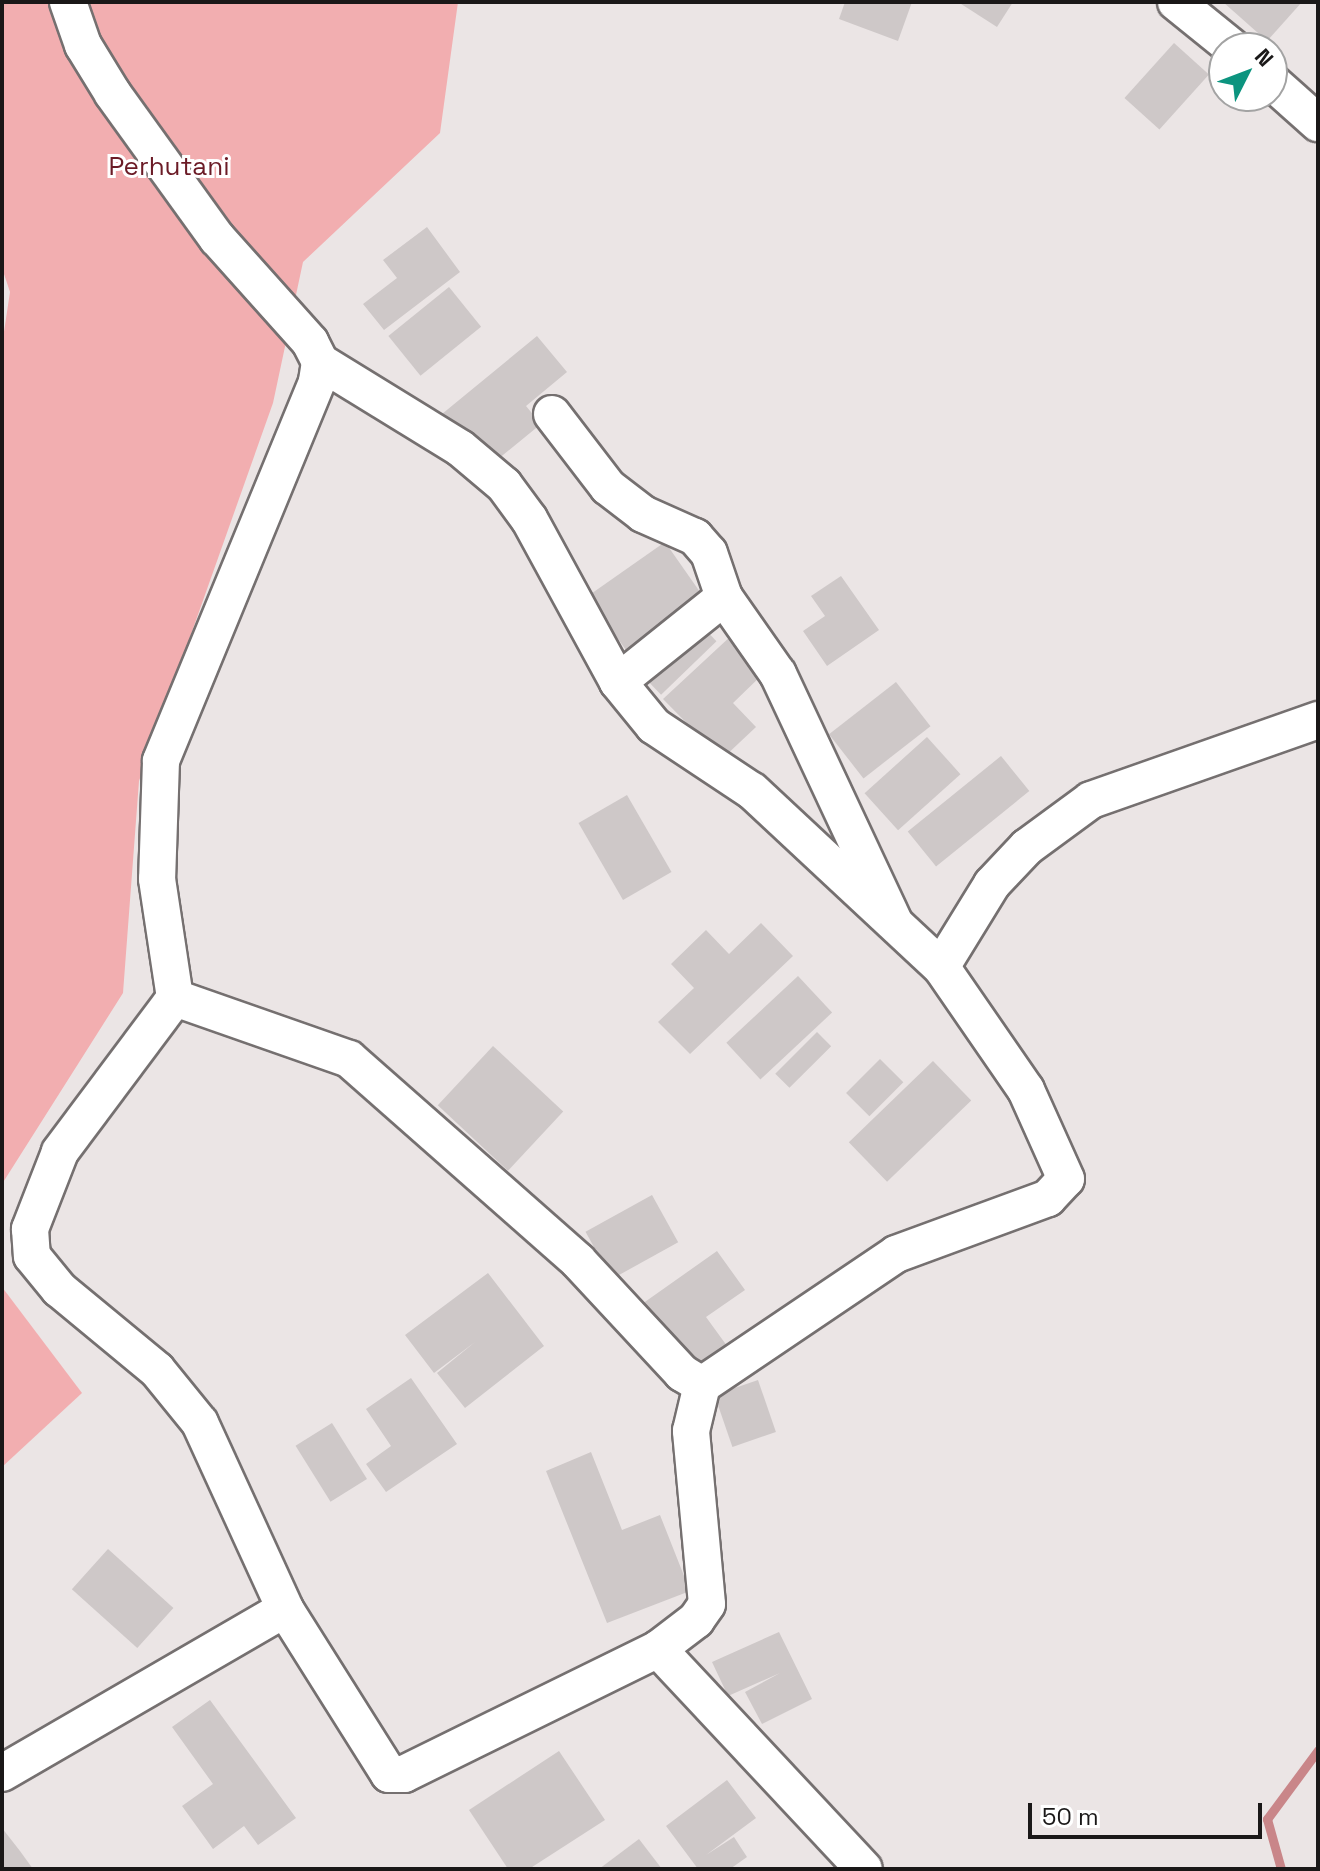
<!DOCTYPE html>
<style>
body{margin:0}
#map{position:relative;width:1320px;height:1871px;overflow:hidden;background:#ebe5e5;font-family:"Space Grotesk",sans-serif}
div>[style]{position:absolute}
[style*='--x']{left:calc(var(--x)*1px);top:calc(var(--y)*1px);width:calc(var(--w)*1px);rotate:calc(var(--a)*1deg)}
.green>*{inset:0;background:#f2aeb0}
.stream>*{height:9px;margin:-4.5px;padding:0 4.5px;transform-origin:4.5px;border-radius:4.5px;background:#c98689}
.building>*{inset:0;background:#cec8c8;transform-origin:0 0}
.roads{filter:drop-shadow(2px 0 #757070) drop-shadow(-2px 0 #757070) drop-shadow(0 2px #757070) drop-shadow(0 -2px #757070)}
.minor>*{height:36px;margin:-18px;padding:0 18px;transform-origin:18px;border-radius:18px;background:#fff}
span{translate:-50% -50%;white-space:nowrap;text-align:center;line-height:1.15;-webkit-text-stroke:6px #fff;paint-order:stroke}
.park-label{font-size:26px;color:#6b1b26}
.frame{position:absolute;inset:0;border:4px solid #1a1818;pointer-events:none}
.north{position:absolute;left:1208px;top:32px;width:80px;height:80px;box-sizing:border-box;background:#fff;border:2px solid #a3a3a3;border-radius:50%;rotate:48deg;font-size:22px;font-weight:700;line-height:32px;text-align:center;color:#1a1818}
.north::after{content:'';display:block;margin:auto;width:28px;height:36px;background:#0c947f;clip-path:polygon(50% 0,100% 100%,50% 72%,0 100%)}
.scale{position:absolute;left:1028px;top:1803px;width:234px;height:36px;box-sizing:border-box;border:4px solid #1a1818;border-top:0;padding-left:10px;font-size:24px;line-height:28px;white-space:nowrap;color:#1a1818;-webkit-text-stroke:6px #fff;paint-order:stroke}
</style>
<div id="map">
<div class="green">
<i style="clip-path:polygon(2px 2px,458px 2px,440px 133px,303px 262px,273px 403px,139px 781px,123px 993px,2px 1184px,2px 345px,10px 292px,2px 268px)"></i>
<i style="clip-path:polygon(2px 1287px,82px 1393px,2px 1467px)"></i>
</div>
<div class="stream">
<i style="--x:1281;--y:1869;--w:52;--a:-105.6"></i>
<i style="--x:1267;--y:1819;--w:86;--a:-53.5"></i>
</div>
<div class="building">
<i style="clip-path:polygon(845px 2px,912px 2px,898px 41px,839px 19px)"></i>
<i style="clip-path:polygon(958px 2px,1013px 2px,997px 27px)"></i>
<i style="clip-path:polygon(1223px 2px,1302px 2px,1267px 41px)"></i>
<i style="left:1174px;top:43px;width:47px;height:74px;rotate:42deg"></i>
<i style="clip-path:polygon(427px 227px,460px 272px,384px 330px,363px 304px,397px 278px,383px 260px)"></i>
<i style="left:449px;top:287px;width:51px;height:78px;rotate:51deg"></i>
<i style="clip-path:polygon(537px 336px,567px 372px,526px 406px,541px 424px,487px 468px,442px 414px)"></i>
<i style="left:665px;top:542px;width:75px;height:94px;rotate:55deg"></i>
<i style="clip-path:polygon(841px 576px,879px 630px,827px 666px,803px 631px,825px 616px,811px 596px)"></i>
<i style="left:697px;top:621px;width:28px;height:77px;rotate:46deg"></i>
<i style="clip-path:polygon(732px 635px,766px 671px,733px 703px,756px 727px,722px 759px,663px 699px)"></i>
<i style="left:896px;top:682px;width:56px;height:85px;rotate:52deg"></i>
<i style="left:927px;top:737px;width:50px;height:84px;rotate:48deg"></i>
<i style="left:1001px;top:756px;width:45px;height:120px;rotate:51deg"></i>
<i style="left:627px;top:795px;width:89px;height:56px;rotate:60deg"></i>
<i style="clip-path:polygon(761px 923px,793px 956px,690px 1054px,658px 1022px,694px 988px,671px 964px,706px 930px,729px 954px)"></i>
<i style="left:798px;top:976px;width:50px;height:98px;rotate:47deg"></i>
<i style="left:817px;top:1032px;width:20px;height:59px;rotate:45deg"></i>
<i style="left:493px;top:1046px;width:96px;height:81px;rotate:43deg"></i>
<i style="left:880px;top:1059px;width:33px;height:48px;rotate:45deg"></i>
<i style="left:933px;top:1061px;width:55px;height:117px;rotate:46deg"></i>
<i style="left:652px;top:1195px;width:54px;height:76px;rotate:61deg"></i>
<i style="clip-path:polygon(717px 1251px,745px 1290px,706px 1317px,730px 1350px,693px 1376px,642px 1304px)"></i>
<i style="clip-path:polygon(488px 1273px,544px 1346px,465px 1408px,437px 1373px,475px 1342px,434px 1373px,405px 1335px)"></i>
<i style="clip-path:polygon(411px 1378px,457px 1444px,386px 1492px,366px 1464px,391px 1446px,366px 1409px)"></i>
<i style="left:758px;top:1380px;width:55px;height:46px;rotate:71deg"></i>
<i style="left:332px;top:1423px;width:66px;height:43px;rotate:58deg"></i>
<i style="clip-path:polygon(591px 1452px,622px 1530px,660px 1515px,690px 1591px,607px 1623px,546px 1471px)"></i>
<i style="left:108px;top:1549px;width:88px;height:54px;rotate:42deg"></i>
<i style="clip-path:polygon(779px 1632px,812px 1699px,762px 1724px,745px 1692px,780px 1673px,728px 1696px,712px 1662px)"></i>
<i style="clip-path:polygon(210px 1700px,296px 1818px,258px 1845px,244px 1826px,213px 1849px,182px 1806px,213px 1784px,172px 1727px)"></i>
<i style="clip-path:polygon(559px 1751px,605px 1820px,529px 1869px,508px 1869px,469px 1810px)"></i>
<i style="clip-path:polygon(727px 1780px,756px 1818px,706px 1855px,734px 1837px,747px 1857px,730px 1869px,698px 1869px,666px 1826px)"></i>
<i style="clip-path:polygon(2px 1828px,20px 1851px,33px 1869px,2px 1869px)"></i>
<i style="clip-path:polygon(639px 1839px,662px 1869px,599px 1869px)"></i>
</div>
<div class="roads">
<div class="minor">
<i style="--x:68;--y:2;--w:46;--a:70.8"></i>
<i style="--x:83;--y:45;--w:57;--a:58.5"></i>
<i style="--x:113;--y:94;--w:178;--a:54.2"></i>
<i style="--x:217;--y:238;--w:140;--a:48.2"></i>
<i style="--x:310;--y:342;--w:22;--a:63"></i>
<i style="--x:320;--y:362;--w:20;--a:99"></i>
<i style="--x:317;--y:382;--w:410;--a:112.4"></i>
<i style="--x:161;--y:761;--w:118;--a:91.9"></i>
<i style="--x:157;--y:879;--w:120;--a:81.4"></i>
<i style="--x:175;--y:998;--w:192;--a:126.8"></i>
<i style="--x:60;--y:1152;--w:83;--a:111.3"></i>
<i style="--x:30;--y:1229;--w:27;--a:86"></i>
<i style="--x:32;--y:1256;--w:43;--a:50.7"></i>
<i style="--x:59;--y:1289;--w:127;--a:39.6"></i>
<i style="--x:157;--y:1370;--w:68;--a:50.9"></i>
<i style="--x:200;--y:1423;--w:205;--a:65.4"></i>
<i style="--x:285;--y:1609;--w:195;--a:57.8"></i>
<i style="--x:389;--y:1774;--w:15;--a:0"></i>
<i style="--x:404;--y:1774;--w:283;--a:-26.2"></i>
<i style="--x:658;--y:1649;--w:48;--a:-37.3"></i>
<i style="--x:696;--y:1620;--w:19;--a:-55"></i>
<i style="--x:707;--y:1604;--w:174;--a:-95.3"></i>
<i style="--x:691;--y:1431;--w:47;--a:-76.6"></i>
<i style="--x:1176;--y:2;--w:73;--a:38.9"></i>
<i style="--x:1272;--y:82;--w:62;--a:41.7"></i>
<i style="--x:552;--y:414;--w:92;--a:52.5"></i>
<i style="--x:608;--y:487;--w:44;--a:37.6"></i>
<i style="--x:643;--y:514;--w:57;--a:23.9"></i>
<i style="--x:695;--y:537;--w:21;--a:49"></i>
<i style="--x:709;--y:553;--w:46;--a:71.2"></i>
<i style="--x:618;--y:682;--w:136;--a:-38.7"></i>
<i style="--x:724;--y:597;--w:94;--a:55"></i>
<i style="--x:778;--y:674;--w:272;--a:64.9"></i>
<i style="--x:941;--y:967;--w:97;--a:-58.4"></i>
<i style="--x:992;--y:884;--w:51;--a:-46.6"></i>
<i style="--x:1027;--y:847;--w:79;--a:-36.3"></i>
<i style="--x:1091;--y:800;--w:241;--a:-19.4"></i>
<i style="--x:175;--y:998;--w:184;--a:19.3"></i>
<i style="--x:349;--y:1059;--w:305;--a:41.4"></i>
<i style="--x:578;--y:1261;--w:153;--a:47.1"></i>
<i style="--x:682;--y:1373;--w:23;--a:31"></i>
<i style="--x:702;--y:1385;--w:234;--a:-34"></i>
<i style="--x:896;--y:1254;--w:162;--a:-20.2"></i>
<i style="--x:1048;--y:1198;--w:26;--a:-47"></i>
<i style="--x:1066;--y:1179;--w:98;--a:-114.2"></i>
<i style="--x:1026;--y:1090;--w:150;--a:-124.6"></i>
<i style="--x:941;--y:967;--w:258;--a:-137"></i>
<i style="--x:752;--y:791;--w:118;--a:-146.4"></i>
<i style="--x:654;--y:726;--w:57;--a:-129.3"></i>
<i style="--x:618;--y:682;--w:186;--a:-118.6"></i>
<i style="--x:529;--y:519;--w:42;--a:-126.3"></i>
<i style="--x:504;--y:485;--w:57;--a:-139.9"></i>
<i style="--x:460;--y:448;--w:164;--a:-148.4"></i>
<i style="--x:658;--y:1649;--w:301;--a:46.9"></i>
<i style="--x:2;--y:1773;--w:327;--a:-30.1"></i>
</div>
</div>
<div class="park-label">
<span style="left:169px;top:167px">Perhutani</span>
</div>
<div class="frame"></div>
<div class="north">N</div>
<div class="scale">50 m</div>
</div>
